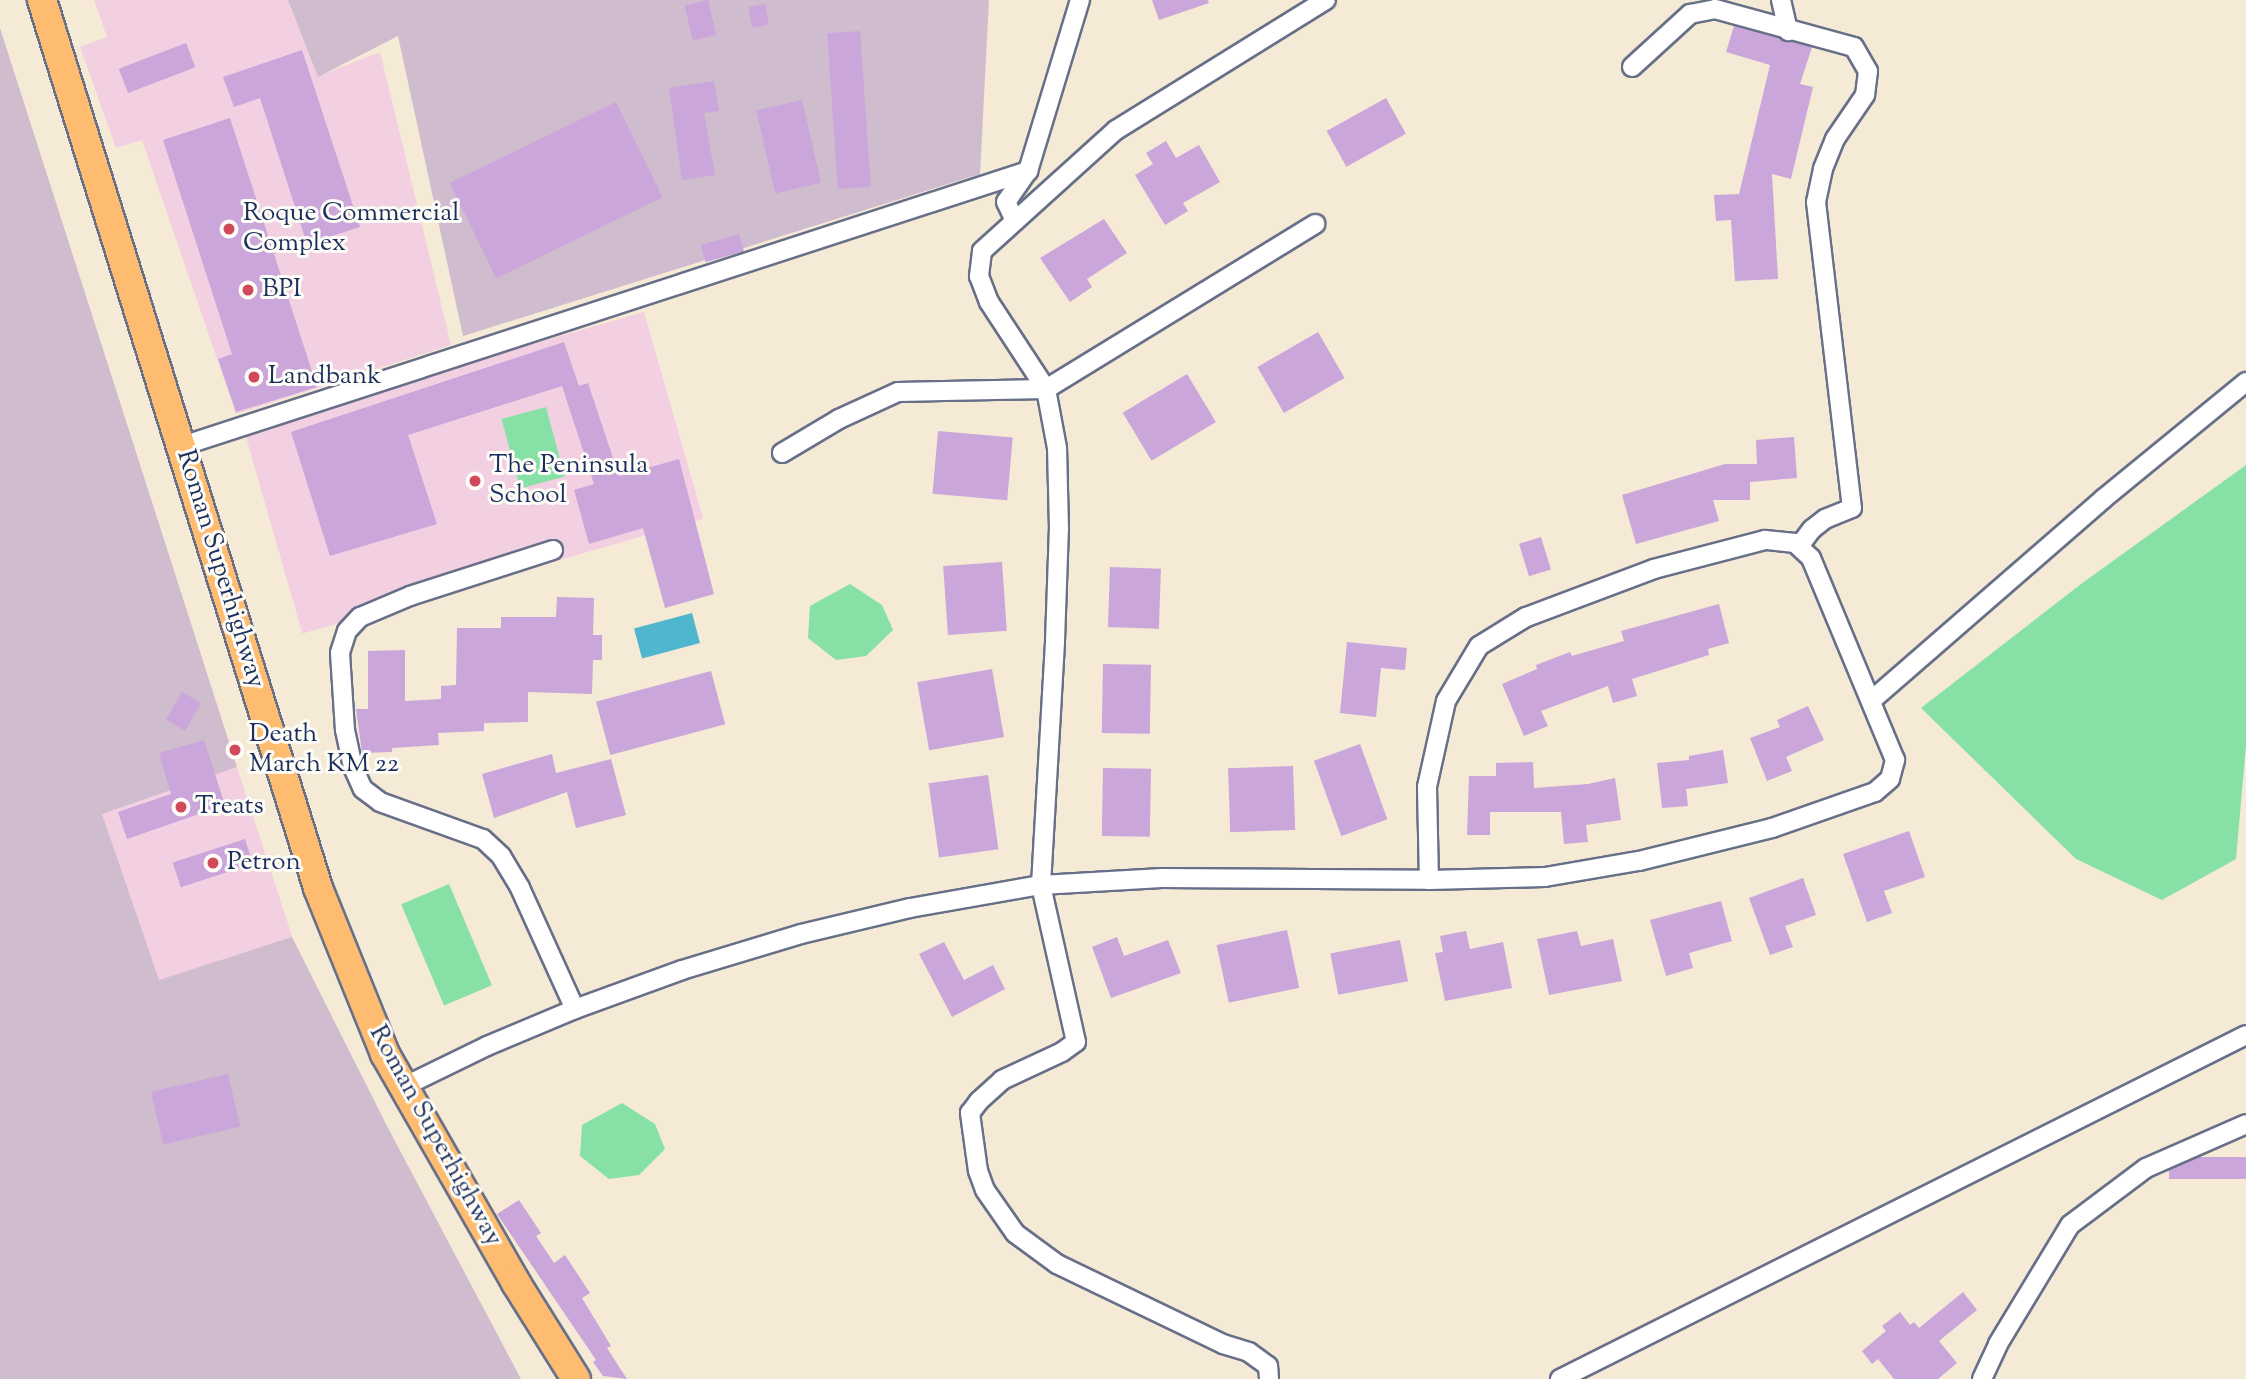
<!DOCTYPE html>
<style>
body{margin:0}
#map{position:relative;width:2246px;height:1379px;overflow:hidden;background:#f5ead5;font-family:"Sorts Mill Goudy",serif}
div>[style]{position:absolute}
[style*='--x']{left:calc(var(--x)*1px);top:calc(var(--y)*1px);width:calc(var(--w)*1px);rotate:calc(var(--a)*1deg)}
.built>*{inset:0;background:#f2cfe1;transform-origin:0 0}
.industrial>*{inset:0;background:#cfbdcf}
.green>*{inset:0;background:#87e1a7;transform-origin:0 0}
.water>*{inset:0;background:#4fb6cd;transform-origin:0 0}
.building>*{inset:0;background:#caa6da;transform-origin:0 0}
.roads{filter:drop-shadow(2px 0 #677088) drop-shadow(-2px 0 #677088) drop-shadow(0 2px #677088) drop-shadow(0 -2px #677088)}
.minor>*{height:18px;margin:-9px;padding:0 9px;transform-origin:9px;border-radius:9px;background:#fff}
.primary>*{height:28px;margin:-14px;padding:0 14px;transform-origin:14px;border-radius:14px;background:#febc70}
.dots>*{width:19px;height:19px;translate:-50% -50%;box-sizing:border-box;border:4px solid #fdfcf7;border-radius:50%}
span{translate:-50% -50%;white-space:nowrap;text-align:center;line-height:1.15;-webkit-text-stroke:6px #fdfcf7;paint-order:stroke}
.poi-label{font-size:26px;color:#1b2f5e}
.left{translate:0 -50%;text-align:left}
.street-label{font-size:26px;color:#1b2f5e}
</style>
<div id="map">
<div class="built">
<i style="clip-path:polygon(94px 0,288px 0,318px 76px,380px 52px,451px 345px,236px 414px,142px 140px,116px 148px,80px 47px,107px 37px)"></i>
<i style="left:644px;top:312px;width:215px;height:417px;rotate:74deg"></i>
<i style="left:237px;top:767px;width:179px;height:143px;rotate:72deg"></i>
</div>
<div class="industrial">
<i style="clip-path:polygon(288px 0,989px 0,980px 174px,463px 336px,398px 36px,318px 77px)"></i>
<i style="clip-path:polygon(0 28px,237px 767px,102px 814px,159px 980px,292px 937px,387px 1126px,521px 1379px,0 1379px)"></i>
</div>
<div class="green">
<i style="left:546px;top:407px;width:72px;height:46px;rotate:75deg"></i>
<i style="clip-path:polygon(2246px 465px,2246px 745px,2236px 859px,2162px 900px,2076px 859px,1921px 708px,2081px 584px)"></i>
<i style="clip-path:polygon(850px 584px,882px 605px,893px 630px,866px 656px,836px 660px,808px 638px,810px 606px)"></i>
<i style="left:449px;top:884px;width:110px;height:52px;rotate:67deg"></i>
<i style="clip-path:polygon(622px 1103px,655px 1124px,665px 1149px,639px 1175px,609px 1179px,580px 1156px,582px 1125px)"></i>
</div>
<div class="water">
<i style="left:692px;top:613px;width:31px;height:60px;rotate:75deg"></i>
</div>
<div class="building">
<i style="left:708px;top:0;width:36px;height:24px;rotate:77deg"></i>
<i style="clip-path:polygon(1152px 0,1208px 0,1209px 3px,1159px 20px)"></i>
<i style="left:765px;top:4px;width:21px;height:17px;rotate:79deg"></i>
<i style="clip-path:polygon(1734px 26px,1812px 47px,1800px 84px,1813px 87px,1791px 179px,1772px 174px,1778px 279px,1735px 281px,1731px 220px,1716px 221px,1714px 195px,1739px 194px,1770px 65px,1726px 52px)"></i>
<i style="left:860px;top:31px;width:156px;height:33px;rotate:86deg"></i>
<i style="left:186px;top:43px;width:26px;height:72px;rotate:69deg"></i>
<i style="clip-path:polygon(302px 50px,360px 227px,307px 244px,260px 98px,234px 107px,223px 77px)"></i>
<i style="clip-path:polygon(714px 81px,719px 111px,704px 113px,715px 175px,682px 180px,669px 88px)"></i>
<i style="left:1386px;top:98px;width:41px;height:68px;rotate:61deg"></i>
<i style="left:802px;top:100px;width:85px;height:47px;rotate:77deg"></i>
<i style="left:616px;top:102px;width:106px;height:185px;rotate:64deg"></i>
<i style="clip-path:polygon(230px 118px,317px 387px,236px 412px,218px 359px,232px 354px,163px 140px)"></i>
<i style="clip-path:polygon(1166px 141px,1176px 158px,1199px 145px,1220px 182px,1183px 203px,1188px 211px,1165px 225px,1135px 175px,1153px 164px,1146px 153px)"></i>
<i style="clip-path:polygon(1104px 219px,1127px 253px,1087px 279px,1092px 287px,1070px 302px,1040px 258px)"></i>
<i style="left:739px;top:234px;width:18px;height:40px;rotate:74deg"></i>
<i style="left:1318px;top:332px;width:53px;height:70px;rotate:60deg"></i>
<i style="clip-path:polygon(564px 342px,579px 386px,588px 383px,619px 476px,679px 459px,714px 594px,665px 608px,643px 528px,589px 544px,574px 490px,594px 484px,562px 386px,408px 435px,437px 524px,330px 556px,291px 432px)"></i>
<i style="left:1187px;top:374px;width:56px;height:75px;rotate:59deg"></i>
<i style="left:938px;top:431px;width:75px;height:63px;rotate:5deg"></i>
<i style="clip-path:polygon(1794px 437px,1797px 478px,1750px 482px,1750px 500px,1713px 500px,1719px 521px,1636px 544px,1622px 495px,1725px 464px,1757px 464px,1756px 440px)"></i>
<i style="left:1541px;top:537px;width:34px;height:23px;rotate:73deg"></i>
<i style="left:1002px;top:562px;width:69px;height:59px;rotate:86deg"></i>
<i style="left:1110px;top:567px;width:51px;height:60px;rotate:2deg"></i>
<i style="clip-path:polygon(557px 597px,594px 598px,593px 635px,602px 635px,602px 660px,593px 660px,592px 694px,528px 692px,528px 722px,484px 723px,484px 731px,438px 733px,439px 745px,392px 748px,392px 752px,362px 753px,356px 709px,368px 709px,368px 651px,405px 650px,405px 701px,441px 699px,441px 686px,456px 685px,457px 628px,501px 628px,501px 617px,556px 617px)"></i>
<i style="clip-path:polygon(1719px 604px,1729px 643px,1708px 649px,1709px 655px,1632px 679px,1637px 696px,1613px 703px,1608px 686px,1541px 711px,1548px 726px,1524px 736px,1502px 684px,1537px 669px,1536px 665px,1570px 652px,1572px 656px,1624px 641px,1621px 631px)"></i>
<i style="clip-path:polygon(1347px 642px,1407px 648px,1405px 670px,1381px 668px,1376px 717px,1340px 713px)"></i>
<i style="left:1103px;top:664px;width:48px;height:69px;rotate:1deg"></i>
<i style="left:992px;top:669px;width:69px;height:76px;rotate:80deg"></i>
<i style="left:711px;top:671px;width:55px;height:119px;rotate:75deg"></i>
<i style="left:182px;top:692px;width:22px;height:32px;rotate:30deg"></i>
<i style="clip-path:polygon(1808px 706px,1824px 740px,1786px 757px,1792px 771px,1767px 781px,1750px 738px,1780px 727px,1777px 720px)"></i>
<i style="clip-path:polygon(204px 740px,225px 805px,127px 839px,118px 812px,171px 794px,159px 753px)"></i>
<i style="left:1360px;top:744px;width:80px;height:49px;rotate:70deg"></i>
<i style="clip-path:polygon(1723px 750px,1728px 783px,1686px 789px,1688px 806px,1662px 808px,1657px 763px,1689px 760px,1689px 756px)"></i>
<i style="clip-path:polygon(552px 754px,556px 773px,611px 759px,626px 815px,576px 828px,567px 792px,494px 818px,482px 774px)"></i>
<i style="clip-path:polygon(1533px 762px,1534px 788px,1588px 784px,1615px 778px,1621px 820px,1586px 825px,1588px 842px,1564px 844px,1561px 812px,1490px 812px,1490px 835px,1467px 835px,1469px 776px,1496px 776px,1496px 763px)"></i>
<i style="left:1293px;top:766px;width:64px;height:65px;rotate:88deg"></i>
<i style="left:1103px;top:768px;width:48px;height:68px;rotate:1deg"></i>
<i style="left:988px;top:775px;width:75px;height:60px;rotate:82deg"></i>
<i style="clip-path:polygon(1909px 831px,1925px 877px,1884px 891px,1892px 913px,1867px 922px,1843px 854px)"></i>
<i style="left:245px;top:839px;width:26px;height:76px;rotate:72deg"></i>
<i style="clip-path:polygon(1803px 878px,1816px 915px,1785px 926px,1793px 947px,1770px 955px,1749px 898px)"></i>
<i style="clip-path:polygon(1721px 901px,1732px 941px,1689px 953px,1693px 968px,1666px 976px,1650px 920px)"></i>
<i style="left:1287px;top:930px;width:59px;height:72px;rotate:78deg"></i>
<i style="clip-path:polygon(1466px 931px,1470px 949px,1503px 942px,1512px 988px,1445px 1001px,1435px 953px,1443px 952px,1440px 936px)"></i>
<i style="clip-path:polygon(1577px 931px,1581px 946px,1613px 939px,1622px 981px,1549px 995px,1537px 939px)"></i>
<i style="clip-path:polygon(1117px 937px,1124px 956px,1168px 940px,1181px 973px,1111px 998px,1092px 947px)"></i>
<i style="left:1400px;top:940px;width:42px;height:71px;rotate:79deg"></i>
<i style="clip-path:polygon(944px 942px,964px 980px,993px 965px,1005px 989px,952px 1017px,919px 954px)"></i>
<i style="left:228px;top:1074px;width:54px;height:79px;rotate:77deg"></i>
<i style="left:2246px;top:1157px;width:22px;height:77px;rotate:90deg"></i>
<i style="clip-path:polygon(519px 1200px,541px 1233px,536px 1236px,554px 1263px,565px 1255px,590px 1293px,582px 1298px,611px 1346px,607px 1348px,627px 1379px,603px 1376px,593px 1362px,596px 1360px,497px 1214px)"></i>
<i style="clip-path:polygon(1963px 1292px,1977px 1310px,1939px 1341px,1957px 1363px,1938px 1379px,1894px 1379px,1878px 1359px,1872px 1364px,1862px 1351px,1886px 1331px,1882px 1326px,1900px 1312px,1910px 1325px,1914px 1322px,1919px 1328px)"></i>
</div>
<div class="roads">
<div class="minor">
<i style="--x:1781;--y:0;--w:32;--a:77"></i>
<i style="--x:1632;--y:67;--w:79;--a:-42.4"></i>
<i style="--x:1690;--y:14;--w:25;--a:-11"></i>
<i style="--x:1715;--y:9;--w:144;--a:15.3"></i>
<i style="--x:1854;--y:47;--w:28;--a:60"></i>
<i style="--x:1868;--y:71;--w:24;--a:97"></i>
<i style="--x:1865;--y:95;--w:53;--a:124.3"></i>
<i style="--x:1835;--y:139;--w:32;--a:112"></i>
<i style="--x:1823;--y:169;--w:34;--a:102"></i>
<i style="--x:1816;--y:202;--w:308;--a:83.3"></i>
<i style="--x:1852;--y:508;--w:29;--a:158"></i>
<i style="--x:1825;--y:519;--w:16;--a:142"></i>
<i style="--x:1812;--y:529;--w:21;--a:127"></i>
<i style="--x:1015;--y:221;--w:21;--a:-115"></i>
<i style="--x:1006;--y:202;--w:38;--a:-55"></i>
<i style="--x:182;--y:446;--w:890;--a:-18.01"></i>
<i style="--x:1028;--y:171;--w:179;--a:-73.1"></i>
<i style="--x:782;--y:453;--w:66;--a:-30.8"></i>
<i style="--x:839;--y:419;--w:65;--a:-24.6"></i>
<i style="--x:898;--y:392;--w:148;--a:-1.2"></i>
<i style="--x:1046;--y:389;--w:316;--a:-31.5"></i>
<i style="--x:553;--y:550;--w:150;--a:162.2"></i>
<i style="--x:410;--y:596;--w:54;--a:157.2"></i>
<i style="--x:360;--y:617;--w:19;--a:133"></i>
<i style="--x:347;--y:631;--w:23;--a:108"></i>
<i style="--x:340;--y:653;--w:77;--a:86.3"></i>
<i style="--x:345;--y:730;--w:38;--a:78"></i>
<i style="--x:353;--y:767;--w:24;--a:66"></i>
<i style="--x:363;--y:789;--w:21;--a:37"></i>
<i style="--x:380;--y:802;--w:109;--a:19.8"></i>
<i style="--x:483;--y:839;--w:25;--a:43"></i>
<i style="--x:501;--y:856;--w:37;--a:59"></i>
<i style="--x:520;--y:888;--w:133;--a:65.6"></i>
<i style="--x:1872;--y:700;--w:306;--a:-41"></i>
<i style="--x:2103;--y:499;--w:185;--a:-39.3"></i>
<i style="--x:403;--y:1087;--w:93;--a:-26"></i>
<i style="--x:487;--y:1046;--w:95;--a:-22.8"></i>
<i style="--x:575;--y:1009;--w:114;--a:-20"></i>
<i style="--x:682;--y:970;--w:124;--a:-16.8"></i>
<i style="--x:801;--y:934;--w:112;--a:-13.4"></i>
<i style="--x:910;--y:908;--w:133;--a:-10"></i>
<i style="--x:1041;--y:885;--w:121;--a:-3.3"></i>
<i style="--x:1162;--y:878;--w:267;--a:0.4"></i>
<i style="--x:1429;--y:880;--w:116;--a:-1.5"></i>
<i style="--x:1545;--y:877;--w:95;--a:-9.7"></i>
<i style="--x:1639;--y:861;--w:137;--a:-13.9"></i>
<i style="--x:1772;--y:828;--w:109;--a:-19.3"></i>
<i style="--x:1875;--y:792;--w:20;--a:-41"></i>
<i style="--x:1890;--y:779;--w:20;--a:-75"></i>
<i style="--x:1895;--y:760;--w:219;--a:-112.6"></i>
<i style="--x:1811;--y:558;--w:22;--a:-137"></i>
<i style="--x:1795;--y:543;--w:30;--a:-174"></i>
<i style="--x:1765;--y:540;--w:115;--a:165.4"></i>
<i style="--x:1654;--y:569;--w:137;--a:159.4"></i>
<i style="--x:1526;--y:617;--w:55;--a:148.3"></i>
<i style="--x:1479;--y:646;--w:64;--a:121"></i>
<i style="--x:1446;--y:701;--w:88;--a:102.5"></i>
<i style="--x:1427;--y:787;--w:93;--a:88.8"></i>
<i style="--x:1269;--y:1379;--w:13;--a:-94"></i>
<i style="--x:1268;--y:1366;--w:24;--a:-144"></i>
<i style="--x:1249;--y:1352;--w:27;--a:-163"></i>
<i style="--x:1223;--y:1344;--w:184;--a:-154.3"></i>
<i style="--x:1057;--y:1264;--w:52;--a:-143.6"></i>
<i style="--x:1015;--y:1233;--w:52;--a:-124.9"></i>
<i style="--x:985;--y:1190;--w:20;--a:-110"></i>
<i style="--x:978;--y:1171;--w:59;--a:-97.9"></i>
<i style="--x:970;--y:1113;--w:15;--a:-53"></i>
<i style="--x:979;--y:1101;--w:31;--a:-42"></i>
<i style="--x:1002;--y:1080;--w:66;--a:-25"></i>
<i style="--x:1062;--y:1052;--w:17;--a:-36"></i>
<i style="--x:1076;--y:1042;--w:161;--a:-102.6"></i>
<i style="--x:1041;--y:885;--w:244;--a:-86.7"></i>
<i style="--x:1055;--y:641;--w:112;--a:-88"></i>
<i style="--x:1059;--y:529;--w:81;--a:-91.4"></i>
<i style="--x:1057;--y:448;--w:60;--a:-100.6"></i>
<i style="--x:1046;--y:389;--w:104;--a:-123.2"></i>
<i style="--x:989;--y:302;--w:28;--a:-111"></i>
<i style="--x:979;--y:276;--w:25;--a:-83"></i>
<i style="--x:982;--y:251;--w:181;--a:-42.1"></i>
<i style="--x:1116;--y:130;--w:247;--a:-31.8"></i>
<i style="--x:1560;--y:1379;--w:767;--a:-26.63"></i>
<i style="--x:1982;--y:1379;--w:38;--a:-65"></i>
<i style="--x:1998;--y:1344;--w:139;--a:-58.8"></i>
<i style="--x:2070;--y:1225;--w:95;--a:-36.9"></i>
<i style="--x:2146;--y:1168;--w:109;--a:-23.7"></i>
</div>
<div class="primary">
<i style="--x:42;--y:0;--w:930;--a:72.73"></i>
<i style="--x:318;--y:888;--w:179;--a:68"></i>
<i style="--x:385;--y:1054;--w:264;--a:60.2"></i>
<i style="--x:516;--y:1283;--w:113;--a:58"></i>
</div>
</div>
<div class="dots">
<i style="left:229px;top:229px;background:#d1495b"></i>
<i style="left:248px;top:290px;background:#d1495b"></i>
<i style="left:254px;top:377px;background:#d1495b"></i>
<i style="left:475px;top:481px;background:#d1495b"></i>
<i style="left:235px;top:750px;background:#d1495b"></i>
<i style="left:181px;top:807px;background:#d1495b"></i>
<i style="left:213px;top:863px;background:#d1495b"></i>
</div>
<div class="poi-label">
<span class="left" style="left:243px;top:229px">Roque Commercial<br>Complex</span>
<span class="left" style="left:262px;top:290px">BPI</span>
<span class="left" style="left:268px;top:377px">Landbank</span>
<span class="left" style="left:489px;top:481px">The Peninsula<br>School</span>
<span class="left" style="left:249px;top:750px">Death<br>March KM 22</span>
<span class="left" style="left:195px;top:807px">Treats</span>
<span class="left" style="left:227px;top:863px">Petron</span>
</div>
<div class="street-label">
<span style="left:220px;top:569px;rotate:73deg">Roman Superhighway</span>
<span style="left:435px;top:1136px;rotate:61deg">Roman Superhighway</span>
</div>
</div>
